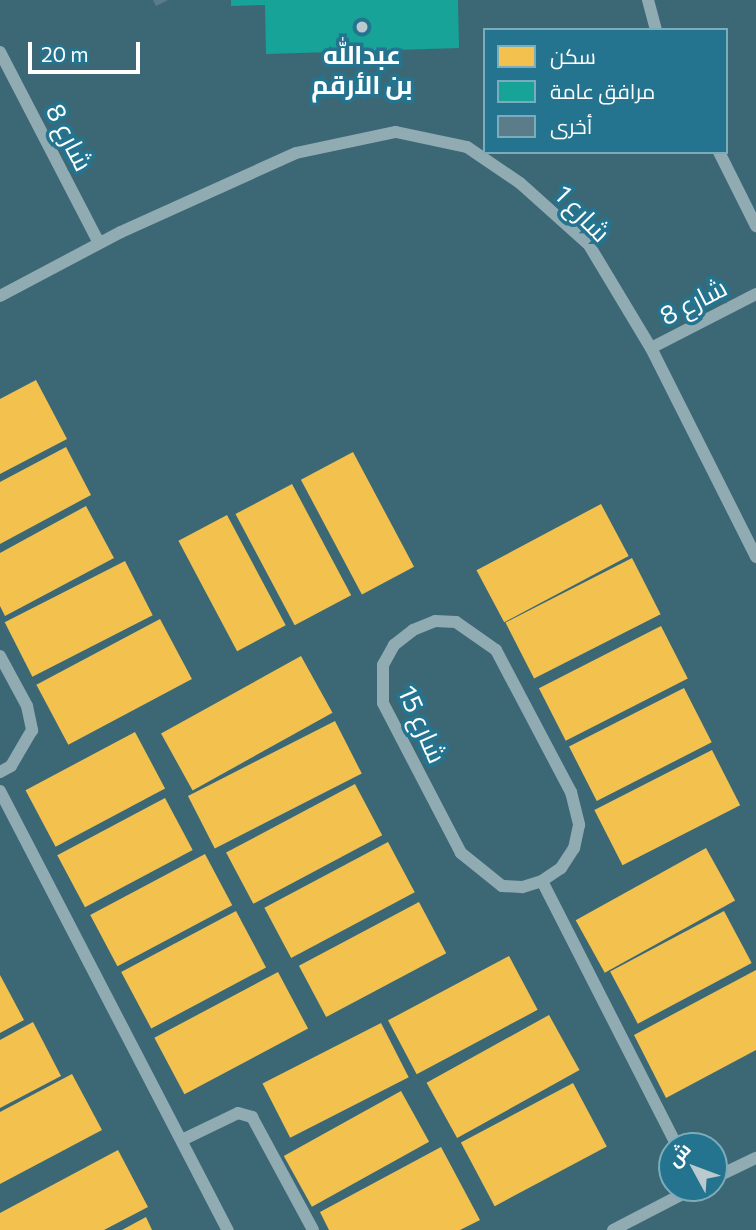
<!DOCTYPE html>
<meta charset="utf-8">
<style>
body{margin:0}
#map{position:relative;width:756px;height:1230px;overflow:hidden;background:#3c6876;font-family:Commissioner,Cairo,sans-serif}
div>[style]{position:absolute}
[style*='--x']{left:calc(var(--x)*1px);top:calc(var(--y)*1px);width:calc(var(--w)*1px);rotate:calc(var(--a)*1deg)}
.homes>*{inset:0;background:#f2c14e;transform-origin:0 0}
.public>*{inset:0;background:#17a398}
.building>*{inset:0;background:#5b7d89}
.minor>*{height:12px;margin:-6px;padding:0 6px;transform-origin:6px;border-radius:6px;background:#91abb3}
.dots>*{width:19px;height:19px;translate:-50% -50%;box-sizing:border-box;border:4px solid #24748f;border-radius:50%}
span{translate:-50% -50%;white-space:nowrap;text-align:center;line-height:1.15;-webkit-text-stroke:7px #24748f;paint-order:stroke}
.poi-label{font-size:26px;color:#fff;font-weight:700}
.street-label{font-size:26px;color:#fff}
.legend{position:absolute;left:483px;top:28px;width:245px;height:126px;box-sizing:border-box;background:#24748f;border:2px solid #7cacbc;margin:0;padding:9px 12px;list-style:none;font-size:21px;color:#fff}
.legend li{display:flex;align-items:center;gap:14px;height:35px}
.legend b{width:35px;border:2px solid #7cacbc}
.north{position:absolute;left:658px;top:1132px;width:70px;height:70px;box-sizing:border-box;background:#24748f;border:2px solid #7cacbc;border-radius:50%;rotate:311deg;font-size:19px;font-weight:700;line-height:28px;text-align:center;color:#fff}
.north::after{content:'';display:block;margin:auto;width:24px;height:32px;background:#bbcacf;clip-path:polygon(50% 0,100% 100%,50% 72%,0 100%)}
.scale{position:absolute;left:28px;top:42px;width:112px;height:32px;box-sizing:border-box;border:4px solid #fff;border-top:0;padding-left:9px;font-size:21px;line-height:24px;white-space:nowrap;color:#fff;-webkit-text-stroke:5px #24748f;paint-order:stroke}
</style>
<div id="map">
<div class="homes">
<i style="clip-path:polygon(36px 380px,67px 439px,0 474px,0 399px)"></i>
<i style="clip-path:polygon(66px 447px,91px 495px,0 544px,0 482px)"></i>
<i style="left:353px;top:452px;width:130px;height:59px;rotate:62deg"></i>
<i style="left:292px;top:484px;width:126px;height:64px;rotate:62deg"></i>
<i style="left:601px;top:504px;width:59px;height:141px;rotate:62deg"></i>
<i style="clip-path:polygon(86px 506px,114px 558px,5px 616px,0 606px,0 553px)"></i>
<i style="left:227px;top:515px;width:125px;height:55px;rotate:62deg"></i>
<i style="left:632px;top:558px;width:63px;height:142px;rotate:63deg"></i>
<i style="left:125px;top:561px;width:61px;height:135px;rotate:63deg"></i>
<i style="left:160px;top:619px;width:68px;height:140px;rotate:62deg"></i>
<i style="left:661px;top:626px;width:59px;height:137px;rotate:63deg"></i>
<i style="left:301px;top:656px;width:65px;height:160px;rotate:61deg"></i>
<i style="left:684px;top:688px;width:61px;height:129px;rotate:63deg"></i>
<i style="left:335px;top:721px;width:59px;height:165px;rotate:63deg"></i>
<i style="left:135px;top:732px;width:64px;height:124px;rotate:62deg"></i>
<i style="left:712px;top:750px;width:62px;height:132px;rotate:63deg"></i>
<i style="left:355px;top:784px;width:58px;height:146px;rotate:62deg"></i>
<i style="left:165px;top:798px;width:59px;height:122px;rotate:62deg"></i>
<i style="left:388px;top:842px;width:57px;height:140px;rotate:62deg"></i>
<i style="left:706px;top:848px;width:60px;height:149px;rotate:61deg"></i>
<i style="left:205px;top:854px;width:58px;height:130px;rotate:62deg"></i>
<i style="left:419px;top:902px;width:58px;height:136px;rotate:62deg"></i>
<i style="left:236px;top:911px;width:64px;height:130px;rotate:62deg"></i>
<i style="left:724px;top:911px;width:59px;height:129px;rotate:62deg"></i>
<i style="left:509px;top:956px;width:61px;height:137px;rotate:62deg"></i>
<i style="clip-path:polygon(756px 970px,756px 1050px,666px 1098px,634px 1035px)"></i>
<i style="left:278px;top:972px;width:64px;height:140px;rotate:62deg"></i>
<i style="clip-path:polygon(0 975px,24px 1020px,0 1033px)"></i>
<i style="left:549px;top:1015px;width:63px;height:140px;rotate:61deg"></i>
<i style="clip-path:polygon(33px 1022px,61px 1076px,0 1108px,0 1040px)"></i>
<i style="left:381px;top:1023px;width:61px;height:133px;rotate:63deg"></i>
<i style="clip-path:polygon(72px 1074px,102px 1130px,0 1184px,0 1112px)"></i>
<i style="left:573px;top:1083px;width:72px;height:127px;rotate:62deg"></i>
<i style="left:401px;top:1091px;width:58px;height:134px;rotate:61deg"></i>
<i style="clip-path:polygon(441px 1147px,480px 1220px,460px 1230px,329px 1230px,320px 1212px)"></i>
<i style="clip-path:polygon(118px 1150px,148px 1207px,104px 1230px,0 1230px,0 1213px)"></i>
<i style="clip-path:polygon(146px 1217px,152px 1230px,122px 1230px)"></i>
</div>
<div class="public">
<i style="clip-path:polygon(231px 0,458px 0,459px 48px,266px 54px,265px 5px,231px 6px)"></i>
</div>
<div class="building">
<i style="clip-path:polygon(153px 0,168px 0,156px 6px)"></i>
</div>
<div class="minor">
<i style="--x:648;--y:0;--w:31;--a:75"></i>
<i style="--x:0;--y:52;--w:215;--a:62.6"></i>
<i style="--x:719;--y:152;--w:83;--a:63.4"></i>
<i style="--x:0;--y:296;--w:137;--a:-27.9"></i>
<i style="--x:121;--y:232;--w:192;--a:-24.3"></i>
<i style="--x:296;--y:153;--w:102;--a:-11.9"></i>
<i style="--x:396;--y:132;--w:73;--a:11.9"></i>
<i style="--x:467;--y:147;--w:64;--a:34.2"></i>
<i style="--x:520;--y:183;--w:93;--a:41.9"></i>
<i style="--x:589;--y:245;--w:120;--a:59"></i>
<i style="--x:651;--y:348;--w:234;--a:63.3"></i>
<i style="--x:651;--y:348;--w:118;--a:-27.2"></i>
<i style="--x:435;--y:621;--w:21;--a:3"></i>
<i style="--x:456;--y:622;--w:49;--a:35"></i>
<i style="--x:496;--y:650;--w:161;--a:62.2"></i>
<i style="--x:571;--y:792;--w:34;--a:76"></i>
<i style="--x:579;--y:825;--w:24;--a:102"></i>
<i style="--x:574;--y:848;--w:24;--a:123"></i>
<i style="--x:561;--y:868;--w:23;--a:146"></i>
<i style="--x:542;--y:881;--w:21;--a:163"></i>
<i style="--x:522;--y:887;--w:20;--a:-177"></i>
<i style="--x:502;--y:886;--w:53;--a:-141.2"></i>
<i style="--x:461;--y:853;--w:169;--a:-117.5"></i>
<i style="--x:383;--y:703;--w:38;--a:-90"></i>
<i style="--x:383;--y:665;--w:23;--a:-61"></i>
<i style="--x:394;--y:645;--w:24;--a:-38"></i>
<i style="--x:413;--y:630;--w:24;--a:-22"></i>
<i style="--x:0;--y:656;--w:57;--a:61.6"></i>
<i style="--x:27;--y:706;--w:25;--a:78"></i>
<i style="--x:32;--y:730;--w:42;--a:120.3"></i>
<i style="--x:11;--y:766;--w:13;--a:151"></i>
<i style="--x:0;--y:791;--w:495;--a:62.6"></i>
<i style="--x:542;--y:881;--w:297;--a:63"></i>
<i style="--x:182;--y:1140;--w:62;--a:-25.7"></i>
<i style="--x:238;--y:1113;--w:15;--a:16"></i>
<i style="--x:252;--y:1117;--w:128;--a:61.6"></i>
<i style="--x:714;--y:1178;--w:47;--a:-25.5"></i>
<i style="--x:613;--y:1230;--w:91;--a:-27.4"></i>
</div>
<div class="dots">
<i style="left:362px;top:27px;background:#bbcacf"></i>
</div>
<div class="poi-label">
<span style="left:362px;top:69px">عبدالله<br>بن الأرقم</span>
</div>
<div class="street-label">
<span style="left:70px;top:137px;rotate:63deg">شارع 8</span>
<span style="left:583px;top:213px;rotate:46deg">شارع 1</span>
<span style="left:693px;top:301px;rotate:-27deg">شارع 8</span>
<span style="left:423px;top:724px;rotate:66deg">شارع 15</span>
</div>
<ul class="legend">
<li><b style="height:19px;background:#f2c14e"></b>سكن</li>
<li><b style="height:19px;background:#17a398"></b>مرافق عامة</li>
<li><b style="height:19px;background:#5b7d89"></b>أخرى</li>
</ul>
<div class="north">ش</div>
<div class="scale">20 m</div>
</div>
